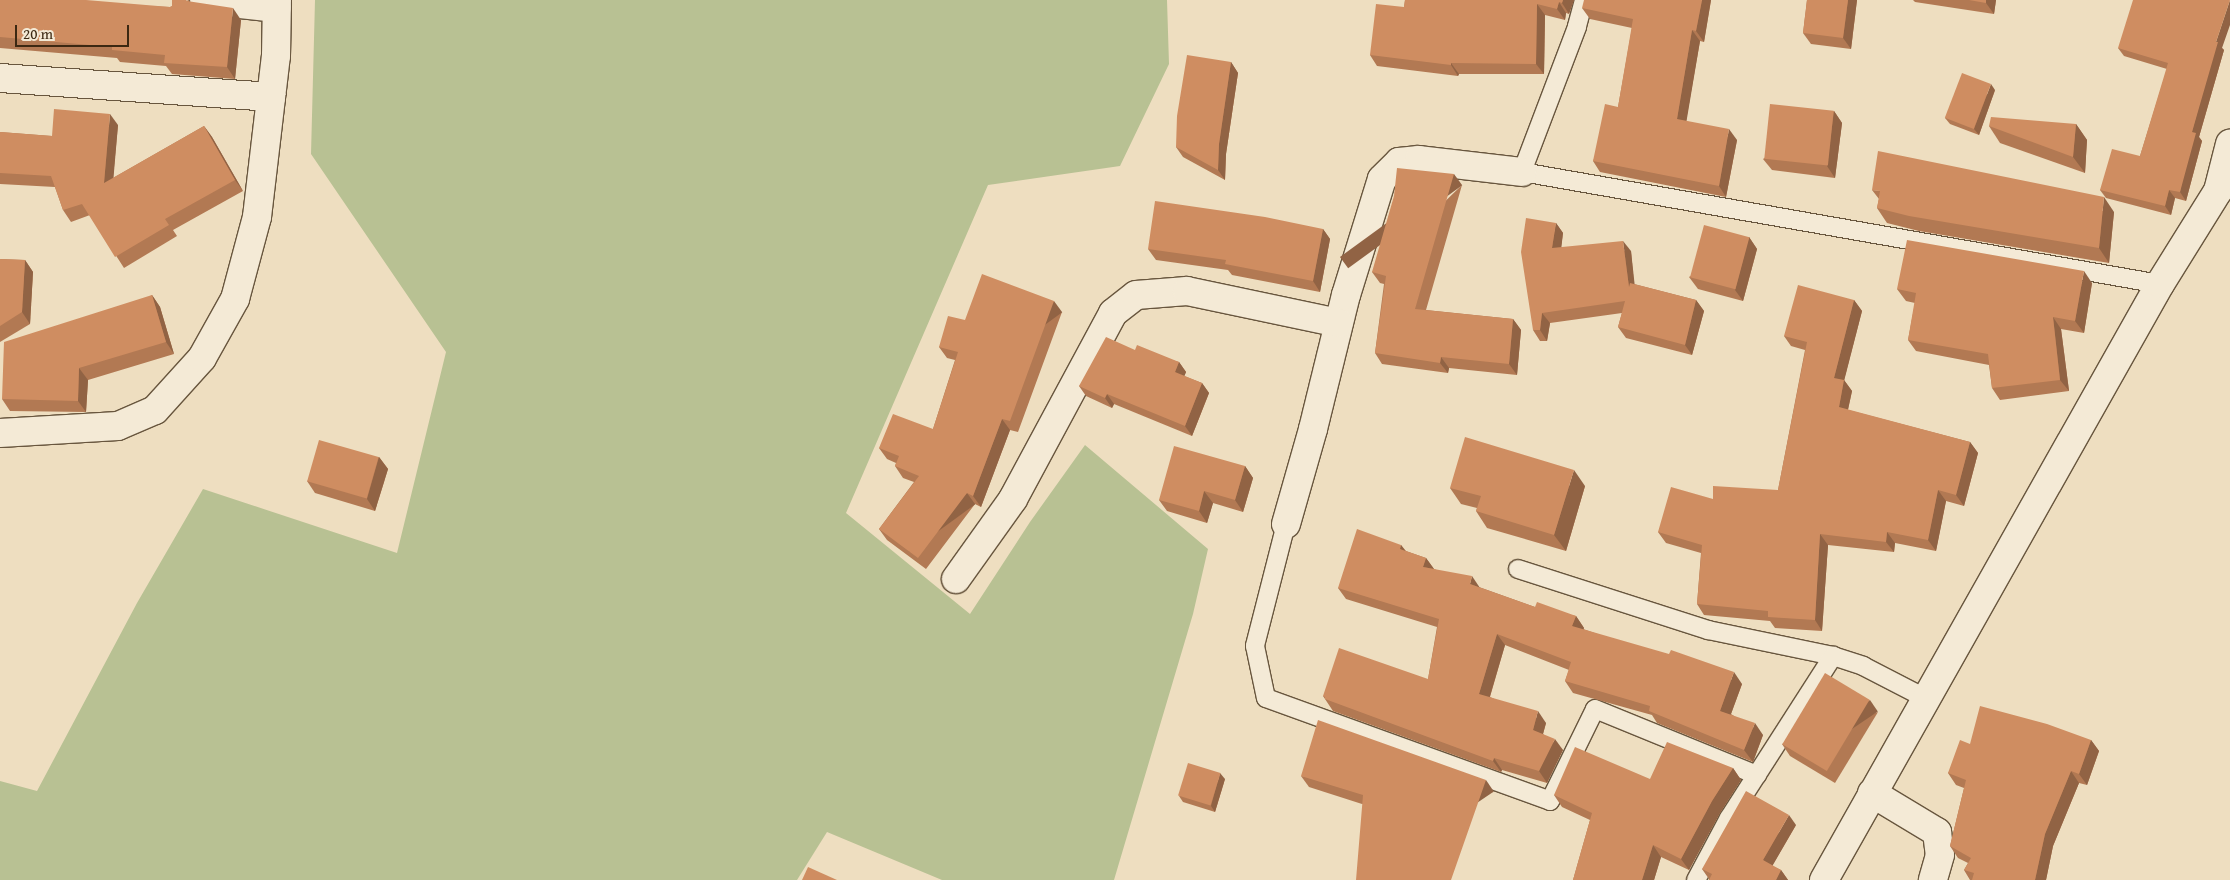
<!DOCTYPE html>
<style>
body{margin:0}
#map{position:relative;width:2230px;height:880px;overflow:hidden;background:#eedec0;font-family:"Gentium Book Plus",serif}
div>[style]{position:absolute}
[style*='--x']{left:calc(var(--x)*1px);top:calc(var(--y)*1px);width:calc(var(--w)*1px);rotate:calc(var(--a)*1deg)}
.green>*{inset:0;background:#b8c193}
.roads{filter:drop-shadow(1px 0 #68563e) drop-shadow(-1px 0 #68563e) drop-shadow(0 1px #68563e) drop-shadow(0 -1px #68563e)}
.service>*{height:18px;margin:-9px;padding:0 9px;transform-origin:9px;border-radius:9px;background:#f4ead6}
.minor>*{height:28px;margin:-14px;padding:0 14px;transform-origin:14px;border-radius:14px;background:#f4ead6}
.wall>*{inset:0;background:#b27953}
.shaded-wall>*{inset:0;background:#916344;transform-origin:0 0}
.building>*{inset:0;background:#cf8d61;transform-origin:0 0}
span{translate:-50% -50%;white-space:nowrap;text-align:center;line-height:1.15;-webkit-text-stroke:4px #f4ead6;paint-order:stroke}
.scale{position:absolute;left:15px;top:25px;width:114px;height:22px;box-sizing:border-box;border:2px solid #3c2812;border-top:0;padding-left:6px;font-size:15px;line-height:18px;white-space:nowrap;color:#3c2812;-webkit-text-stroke:4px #f4ead6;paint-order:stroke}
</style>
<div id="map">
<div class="green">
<i style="clip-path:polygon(315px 0,1167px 0,1169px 64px,1120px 166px,988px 185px,846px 513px,970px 614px,1030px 522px,1085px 445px,1208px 549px,1193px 614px,1114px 880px,942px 880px,827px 832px,797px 880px,0 880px,0 781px,37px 791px,137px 603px,203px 489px,397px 553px,446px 352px,311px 154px)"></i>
</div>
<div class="roads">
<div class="service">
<i style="--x:1584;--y:0;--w:28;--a:105"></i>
<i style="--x:1577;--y:27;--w:155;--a:110.8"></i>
<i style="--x:1522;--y:172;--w:648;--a:9.96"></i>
<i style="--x:1286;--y:524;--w:126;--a:104.3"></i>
<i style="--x:1255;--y:646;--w:53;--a:78.1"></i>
<i style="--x:1266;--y:698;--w:302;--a:19.9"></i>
<i style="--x:1550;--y:801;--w:102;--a:-63.9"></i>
<i style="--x:1595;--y:709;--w:175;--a:22.2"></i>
<i style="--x:1518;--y:569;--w:200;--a:17.8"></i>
<i style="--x:1708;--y:630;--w:128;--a:11.7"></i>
<i style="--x:1833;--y:656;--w:32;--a:18"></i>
<i style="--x:1863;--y:666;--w:72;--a:27.3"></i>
<i style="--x:1696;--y:880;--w:70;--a:-62"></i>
<i style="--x:1729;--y:818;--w:193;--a:-57.3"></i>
</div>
<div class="minor">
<i style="--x:204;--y:0;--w:73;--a:6.3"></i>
<i style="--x:0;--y:78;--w:272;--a:4"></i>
<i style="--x:0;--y:433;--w:118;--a:-3.4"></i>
<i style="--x:118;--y:426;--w:40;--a:-23.4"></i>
<i style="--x:155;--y:410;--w:70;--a:-47.9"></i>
<i style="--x:202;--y:358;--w:68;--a:-60.8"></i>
<i style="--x:235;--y:299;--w:85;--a:-75"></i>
<i style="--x:257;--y:217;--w:162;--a:-83.3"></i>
<i style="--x:276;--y:56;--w:56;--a:-89"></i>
<i style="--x:1286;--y:524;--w:99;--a:-74.1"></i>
<i style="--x:1313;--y:429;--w:138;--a:-76.2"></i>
<i style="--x:1346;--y:295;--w:121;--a:-72.8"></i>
<i style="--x:1382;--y:179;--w:24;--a:-45"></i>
<i style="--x:1399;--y:162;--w:20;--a:-6"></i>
<i style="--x:1419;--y:160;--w:104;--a:6.6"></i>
<i style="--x:956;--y:579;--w:98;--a:-54.5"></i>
<i style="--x:1013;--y:499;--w:211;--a:-61.7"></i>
<i style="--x:1113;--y:313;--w:29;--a:-38"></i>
<i style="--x:1136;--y:295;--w:51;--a:-4.5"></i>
<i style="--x:1187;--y:291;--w:155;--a:11.9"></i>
<i style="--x:1872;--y:793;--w:76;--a:31"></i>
<i style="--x:1937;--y:832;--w:23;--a:83"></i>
<i style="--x:1940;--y:855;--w:26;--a:106"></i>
<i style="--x:1824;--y:880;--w:684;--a:-60.59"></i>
<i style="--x:2160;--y:284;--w:110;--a:-58.1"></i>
<i style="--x:2218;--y:191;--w:49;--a:-75.7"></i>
</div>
</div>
<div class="wall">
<i style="clip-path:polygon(0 0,170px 7px,189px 0,189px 2px,241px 20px,235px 79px,172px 74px,166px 66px,120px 62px,117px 58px,0 48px)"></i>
<i style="clip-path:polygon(1405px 0,1574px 0,1569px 14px,1566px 13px,1565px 20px,1545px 15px,1544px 74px,1459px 74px,1458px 76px,1377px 66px,1370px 55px,1404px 7px)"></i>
<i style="clip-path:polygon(1711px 0,1704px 42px,1700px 41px,1686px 121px,1737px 140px,1726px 197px,1600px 172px,1593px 161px,1618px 107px,1632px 28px,1590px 19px,1582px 8px)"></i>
<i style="clip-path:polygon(1807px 0,1857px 0,1851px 49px,1811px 44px,1803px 33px)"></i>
<i style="clip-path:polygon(1913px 0,1996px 0,1994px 14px,1915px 2px)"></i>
<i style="clip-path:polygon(2118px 48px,2222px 48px,2224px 50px,2199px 137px,2202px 141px,2186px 201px,2175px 198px,2171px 215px,2106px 198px,2100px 190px,2140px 156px,2167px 69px,2124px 56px)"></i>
<i style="clip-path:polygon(1231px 62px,1238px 73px,1226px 154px,1225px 180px,1183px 157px,1176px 147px)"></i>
<i style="clip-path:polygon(1995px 90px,1979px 135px,1950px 124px,1945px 118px)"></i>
<i style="clip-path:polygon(1834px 111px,1842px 123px,1835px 178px,1772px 170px,1763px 159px)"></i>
<i style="clip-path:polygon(2076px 124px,2087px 140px,2085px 173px,2000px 143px,1989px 126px)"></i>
<i style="clip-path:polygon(118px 125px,113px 178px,204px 126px,212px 137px,243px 191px,173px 230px,177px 236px,124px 268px,90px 215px,71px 222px,63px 210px,55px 187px,0 184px,0 132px,52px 136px)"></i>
<i style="clip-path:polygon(1462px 185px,1426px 310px,1513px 319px,1521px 330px,1517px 375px,1449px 368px,1448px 373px,1382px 364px,1375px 353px,1384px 284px,1380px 283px,1372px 272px)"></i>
<i style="clip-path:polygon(1872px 190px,2114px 212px,2109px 263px,1919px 231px,1887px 223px,1877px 208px,1879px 199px)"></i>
<i style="clip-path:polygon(1556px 223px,1563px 233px,1561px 247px,1631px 251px,1634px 284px,1696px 300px,1704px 311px,1692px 355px,1626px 338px,1618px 327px,1622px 313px,1550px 323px,1547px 341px,1540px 341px,1533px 330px)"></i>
<i style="clip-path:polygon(1323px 229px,1330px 239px,1320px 292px,1232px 275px,1228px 270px,1156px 260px,1148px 249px)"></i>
<i style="clip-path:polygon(1749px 237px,1757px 249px,1743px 301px,1698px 289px,1689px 277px)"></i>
<i style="clip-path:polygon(0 259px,25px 260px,33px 272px,30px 324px,0 342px)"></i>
<i style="clip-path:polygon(2092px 283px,2084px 333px,2061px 329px,2069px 391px,2000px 400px,1992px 388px,1989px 365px,1916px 351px,1908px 340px,1915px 303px,1906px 301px,1897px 289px)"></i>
<i style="clip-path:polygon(152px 295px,160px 307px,174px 354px,88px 380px,86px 412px,10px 411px,2px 399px)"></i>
<i style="clip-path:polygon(1854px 300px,1862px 311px,1844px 380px,1852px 391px,1848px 410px,1970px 442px,1978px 453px,1964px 506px,1946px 501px,1936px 551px,1895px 543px,1894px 552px,1828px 545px,1822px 631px,1775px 628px,1770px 621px,1704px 615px,1697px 604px,1701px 553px,1666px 543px,1658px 532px,1713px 499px,1778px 490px,1805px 350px,1791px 346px,1784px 336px)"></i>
<i style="clip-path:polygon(1062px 312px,1018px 432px,1010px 430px,981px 507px,975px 504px,926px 569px,887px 540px,879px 529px,914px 482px,903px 478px,895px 466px,896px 463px,887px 459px,879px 448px,933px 429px,955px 360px,947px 358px,939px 347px,965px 320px)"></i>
<i style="clip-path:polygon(1135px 350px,1179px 362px,1186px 372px,1184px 376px,1202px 383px,1209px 393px,1192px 436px,1114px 404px,1112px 408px,1086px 396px,1079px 386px)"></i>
<i style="clip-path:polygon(379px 457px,388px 469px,375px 511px,315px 493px,307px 481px)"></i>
<i style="clip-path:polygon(1245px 466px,1253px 478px,1243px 512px,1213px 503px,1207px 523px,1167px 511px,1159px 500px)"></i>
<i style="clip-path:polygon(1585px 486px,1566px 551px,1487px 528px,1476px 511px,1477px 508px,1461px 504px,1450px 488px)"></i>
<i style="clip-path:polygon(1401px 545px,1406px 551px,1426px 558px,1434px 569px,1479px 587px,1535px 607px,1576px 616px,1584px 628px,1583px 629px,1742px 684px,1731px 714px,1763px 735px,1753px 762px,1657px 723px,1652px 715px,1573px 693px,1565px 681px,1569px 670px,1505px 645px,1490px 697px,1546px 723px,1543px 734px,1563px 750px,1547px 783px,1502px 770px,1501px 772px,1333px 711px,1323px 696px,1428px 679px,1437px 627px,1346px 599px,1338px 588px)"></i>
<i style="clip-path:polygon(1878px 712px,1835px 783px,1790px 756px,1782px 744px)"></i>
<i style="clip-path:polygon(2091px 740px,2099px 751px,2087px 785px,2079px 783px,2053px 846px,2046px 880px,1970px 880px,1964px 870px,1968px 863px,1958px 858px,1950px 846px,1964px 788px,1956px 785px,1948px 773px,1970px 744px)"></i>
<i style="clip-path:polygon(1733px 768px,1741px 780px,1720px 813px,1689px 870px,1661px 857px,1654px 880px,1573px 880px,1590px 820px,1562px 807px,1554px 795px,1650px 779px)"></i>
<i style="clip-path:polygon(1301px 776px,1494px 792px,1362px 804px,1309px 787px)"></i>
<i style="clip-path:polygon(1225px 779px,1215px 812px,1183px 802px,1179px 796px)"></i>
<i style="clip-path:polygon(1796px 825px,1772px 866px,1781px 870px,1788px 880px,1709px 880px,1709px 879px,1702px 869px)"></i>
</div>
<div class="shaded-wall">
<i style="clip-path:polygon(1563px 0,1574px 0,1569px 14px,1562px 3px)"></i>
<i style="clip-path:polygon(1702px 0,1711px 0,1704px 42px,1696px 31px)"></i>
<i style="clip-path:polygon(1848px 0,1857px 0,1851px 49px,1843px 38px)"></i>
<i style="clip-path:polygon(1986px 0,1996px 0,1994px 14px,1986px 3px)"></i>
<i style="clip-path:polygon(2230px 0,2230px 25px,2222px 48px,2224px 50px,2199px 137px,2202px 141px,2186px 201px,2180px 192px,2192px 132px,2216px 42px)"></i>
<i style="clip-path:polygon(1559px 2px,1566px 13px,1565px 20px,1557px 9px)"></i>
<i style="clip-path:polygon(1537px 4px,1545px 15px,1544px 74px,1536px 64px)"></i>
<i style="clip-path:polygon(233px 8px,241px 20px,235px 79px,227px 67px)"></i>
<i style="clip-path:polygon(1692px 30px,1700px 41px,1685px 130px,1677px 119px)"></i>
<i style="clip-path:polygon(1231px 62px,1238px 73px,1226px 154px,1225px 180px,1218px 170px,1219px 144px)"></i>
<i style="clip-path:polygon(1451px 63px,1459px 74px,1458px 76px,1451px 65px)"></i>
<i style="clip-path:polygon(1991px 84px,1995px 90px,1979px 135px,1974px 129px)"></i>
<i style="clip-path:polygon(1834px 111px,1842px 123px,1835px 178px,1827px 166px)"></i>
<i style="clip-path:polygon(110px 114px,118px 125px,112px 195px,104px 183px)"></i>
<i style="clip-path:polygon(2076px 124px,2087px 140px,2085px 173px,2073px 157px)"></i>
<i style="clip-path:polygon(204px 126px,212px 137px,243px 191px,235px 180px)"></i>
<i style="clip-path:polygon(1729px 129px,1737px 140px,1726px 197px,1719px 186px)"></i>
<i style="left:1454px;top:174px;width:14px;height:141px;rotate:54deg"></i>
<i style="clip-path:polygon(2169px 190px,2175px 198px,2171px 215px,2165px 206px)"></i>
<i style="clip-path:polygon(2104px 197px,2114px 212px,2109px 263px,2099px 248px)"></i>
<i style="clip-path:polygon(1556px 223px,1563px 233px,1560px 259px,1552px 248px)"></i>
<i style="clip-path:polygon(1323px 229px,1330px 239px,1320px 292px,1313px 281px)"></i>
<i style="clip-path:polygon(1749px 237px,1757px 249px,1743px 301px,1735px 290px)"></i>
<i style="clip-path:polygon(1623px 241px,1631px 251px,1636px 297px,1629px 287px)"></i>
<i style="clip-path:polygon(25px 260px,33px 272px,30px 324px,22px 312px)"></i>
<i style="clip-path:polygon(2084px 271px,2092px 283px,2084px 333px,2075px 321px)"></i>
<i style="clip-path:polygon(152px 295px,160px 307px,174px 354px,166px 342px)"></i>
<i style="clip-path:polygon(1696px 300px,1704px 311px,1692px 355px,1685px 345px)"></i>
<i style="clip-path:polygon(1854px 300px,1862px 311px,1842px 389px,1834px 378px)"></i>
<i style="left:1054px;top:301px;width:14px;height:128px;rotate:54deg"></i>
<i style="clip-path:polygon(1542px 313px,1550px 323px,1547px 341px,1540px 330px)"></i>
<i style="clip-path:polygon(2053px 317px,2061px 329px,2069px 391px,2060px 380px)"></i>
<i style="clip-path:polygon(1513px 319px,1521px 330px,1517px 375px,1509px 364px)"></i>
<i style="clip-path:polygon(1441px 357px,1449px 368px,1448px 373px,1440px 363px)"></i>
<i style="clip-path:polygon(1179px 362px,1186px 372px,1182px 382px,1175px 372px)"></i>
<i style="clip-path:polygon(79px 368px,88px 380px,86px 412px,78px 401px)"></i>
<i style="clip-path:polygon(1844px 380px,1852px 391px,1846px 418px,1839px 407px)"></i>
<i style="clip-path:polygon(1202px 383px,1209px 393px,1192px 436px,1185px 426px)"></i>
<i style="clip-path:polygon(1107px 394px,1114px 404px,1112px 408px,1105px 398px)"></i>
<i style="clip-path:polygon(1002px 419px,1010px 430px,981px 507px,973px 496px)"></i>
<i style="clip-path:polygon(1970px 442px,1978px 453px,1964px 506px,1956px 495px)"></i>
<i style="clip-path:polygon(379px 457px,388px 469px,375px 511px,367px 499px)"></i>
<i style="clip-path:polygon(1245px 466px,1253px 478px,1243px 512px,1235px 500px)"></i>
<i style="clip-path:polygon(1574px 470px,1585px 486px,1566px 551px,1554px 535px)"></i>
<i style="clip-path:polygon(1938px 490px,1946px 501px,1936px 551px,1928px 540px)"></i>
<i style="clip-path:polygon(1204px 491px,1213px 503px,1207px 523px,1199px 511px)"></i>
<i style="left:967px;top:493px;width:14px;height:81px;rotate:54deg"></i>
<i style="clip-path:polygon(1887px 532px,1895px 543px,1894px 552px,1886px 542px)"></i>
<i style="clip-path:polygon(1820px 534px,1828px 545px,1822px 631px,1815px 620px)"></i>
<i style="clip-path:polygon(1401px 545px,1409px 556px,1400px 549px)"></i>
<i style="clip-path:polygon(1426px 558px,1434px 569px,1423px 567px)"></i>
<i style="clip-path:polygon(1472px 576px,1480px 588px,1470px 584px)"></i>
<i style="clip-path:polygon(1576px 616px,1584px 628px,1580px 638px,1572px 626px)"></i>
<i style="clip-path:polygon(1497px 634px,1505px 645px,1487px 706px,1479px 694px)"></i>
<i style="clip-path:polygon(1734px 672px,1742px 684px,1728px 722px,1720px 711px)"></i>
<i style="left:1870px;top:700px;width:14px;height:83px;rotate:56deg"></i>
<i style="clip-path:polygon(1538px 711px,1546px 723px,1541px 741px,1533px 730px)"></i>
<i style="clip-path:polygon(1755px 723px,1763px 735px,1753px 762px,1744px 750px)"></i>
<i style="clip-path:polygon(1555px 739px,1563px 750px,1547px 783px,1539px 771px)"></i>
<i style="clip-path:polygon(2091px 740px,2099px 751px,2087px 785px,2079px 774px)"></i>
<i style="clip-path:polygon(1494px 758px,1502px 770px,1501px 772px,1493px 761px)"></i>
<i style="clip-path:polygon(1733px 768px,1741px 780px,1720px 813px,1689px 870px,1681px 859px,1712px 801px)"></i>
<i style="clip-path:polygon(2071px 771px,2079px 783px,2053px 846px,2046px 880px,2035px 880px,2045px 834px)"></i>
<i style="clip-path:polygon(1220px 773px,1225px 779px,1215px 812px,1211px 806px)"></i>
<i style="left:1486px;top:780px;width:14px;height:106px;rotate:56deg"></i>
<i style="clip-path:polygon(1789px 815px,1796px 825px,1770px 870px,1763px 860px)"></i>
<i style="clip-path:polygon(1653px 845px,1661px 857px,1654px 880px,1642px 880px)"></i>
<i style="clip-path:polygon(1781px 870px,1788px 880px,1776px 880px)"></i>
</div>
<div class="building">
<i style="clip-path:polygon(0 0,86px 0,170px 7px,172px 6px,172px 0,186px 0,187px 1px,233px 8px,227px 67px,164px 63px,165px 55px,112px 50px,112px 47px,0 37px)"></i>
<i style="clip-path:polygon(1405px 0,1563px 0,1562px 3px,1559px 2px,1557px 9px,1537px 4px,1536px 64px,1451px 63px,1451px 65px,1370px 55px,1376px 4px,1404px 7px)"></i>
<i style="clip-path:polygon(1584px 0,1702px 0,1696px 31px,1692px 30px,1677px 119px,1729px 129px,1719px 186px,1593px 161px,1605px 104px,1618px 107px,1633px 19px,1582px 8px)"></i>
<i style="clip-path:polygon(1807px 0,1848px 0,1843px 38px,1803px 33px)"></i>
<i style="clip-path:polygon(1969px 0,1986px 0,1986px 3px)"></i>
<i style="clip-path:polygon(2133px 0,2230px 0,2216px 42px,2218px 42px,2192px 132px,2196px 133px,2180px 192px,2169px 190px,2165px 206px,2100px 190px,2112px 149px,2140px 156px,2168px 63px,2118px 48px)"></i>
<i style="clip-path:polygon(1187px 55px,1231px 62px,1219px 144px,1218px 170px,1176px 147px,1177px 116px)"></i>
<i style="left:1962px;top:73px;width:31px;height:48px;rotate:21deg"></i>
<i style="left:1770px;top:104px;width:64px;height:55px;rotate:6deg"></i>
<i style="clip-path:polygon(54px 109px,110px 114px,104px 183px,204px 126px,235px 180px,165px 219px,169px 225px,115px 257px,82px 204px,63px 210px,51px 176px,0 173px,0 132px,52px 136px)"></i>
<i style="clip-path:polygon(1991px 117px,2076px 124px,2073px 157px,1989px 126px)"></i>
<i style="clip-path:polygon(1878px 151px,2104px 197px,2099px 248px,1909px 216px,1877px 208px,1880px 191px,1872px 190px)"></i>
<i style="clip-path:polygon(1397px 168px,1454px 174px,1415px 309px,1513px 319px,1509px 364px,1441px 357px,1440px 363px,1375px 353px,1386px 276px,1372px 272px,1394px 196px)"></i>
<i style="clip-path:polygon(1155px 201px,1265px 217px,1323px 229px,1313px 281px,1225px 264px,1226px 260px,1148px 249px)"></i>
<i style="clip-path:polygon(1526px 218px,1556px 223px,1552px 248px,1623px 241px,1629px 287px,1630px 283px,1696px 300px,1685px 345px,1618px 327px,1625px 301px,1542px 313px,1540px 330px,1533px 330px,1521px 252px)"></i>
<i style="left:1704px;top:225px;width:47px;height:54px;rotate:15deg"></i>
<i style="clip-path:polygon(1907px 240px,2084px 271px,2075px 321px,2053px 317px,2060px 380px,1992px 388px,1988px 354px,1908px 340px,1916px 293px,1897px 289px)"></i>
<i style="clip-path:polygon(0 259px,25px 260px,22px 312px,0 326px)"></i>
<i style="clip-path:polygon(982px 274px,1054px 301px,1010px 421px,1002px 419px,973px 496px,967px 493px,918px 558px,879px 529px,919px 476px,895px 466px,899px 456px,879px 448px,893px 414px,933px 429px,958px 352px,939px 347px,948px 316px,965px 320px)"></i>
<i style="clip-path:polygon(1798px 285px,1854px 300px,1834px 378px,1844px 380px,1839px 407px,1970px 442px,1956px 495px,1938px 490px,1928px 540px,1887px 532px,1886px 542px,1820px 534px,1815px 620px,1768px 617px,1768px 611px,1697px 604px,1702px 545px,1658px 532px,1671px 487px,1713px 499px,1713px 486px,1778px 490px,1807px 342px,1784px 336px)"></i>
<i style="clip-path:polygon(152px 295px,166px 342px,79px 368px,78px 401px,2px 399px,4px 342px)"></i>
<i style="clip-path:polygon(1106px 337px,1135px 350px,1137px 345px,1179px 362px,1175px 372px,1202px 383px,1185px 426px,1107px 394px,1105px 398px,1079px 386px)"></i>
<i style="clip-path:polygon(1465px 437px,1574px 470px,1554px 535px,1476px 511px,1481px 496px,1450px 488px)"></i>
<i style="left:319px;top:440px;width:62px;height:43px;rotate:16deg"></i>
<i style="clip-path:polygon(1174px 446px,1245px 466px,1235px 500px,1204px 491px,1199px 511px,1159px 500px)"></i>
<i style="clip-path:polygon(1357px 529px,1401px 545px,1400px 549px,1426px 558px,1423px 567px,1472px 576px,1470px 584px,1535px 607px,1537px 602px,1576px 616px,1572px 626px,1669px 654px,1671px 650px,1734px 672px,1720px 711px,1755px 723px,1744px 750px,1649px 711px,1650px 706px,1565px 681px,1571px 662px,1497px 634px,1479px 694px,1538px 711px,1533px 730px,1555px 739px,1539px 771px,1494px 758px,1493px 761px,1325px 699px,1325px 697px,1323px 696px,1339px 648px,1428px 679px,1439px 619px,1338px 588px)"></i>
<i style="left:1825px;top:673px;width:52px;height:83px;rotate:31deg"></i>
<i style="clip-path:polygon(1980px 706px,2047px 724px,2091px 740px,2079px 774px,2071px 771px,2045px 834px,2035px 880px,1972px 880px,1974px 873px,1964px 870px,1971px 858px,1950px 846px,1966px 780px,1948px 773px,1960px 740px,1970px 744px)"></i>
<i style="clip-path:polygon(1318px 720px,1486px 780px,1451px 880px,1356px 880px,1363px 795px,1301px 776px)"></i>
<i style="clip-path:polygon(1667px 742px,1733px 768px,1712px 801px,1681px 859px,1653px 845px,1642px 880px,1573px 880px,1592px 813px,1554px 795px,1575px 747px,1650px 779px)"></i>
<i style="left:1188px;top:763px;width:34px;height:34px;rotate:17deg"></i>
<i style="clip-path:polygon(1746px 791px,1789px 815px,1763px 860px,1781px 870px,1776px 880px,1709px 880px,1712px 874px,1702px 869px)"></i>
<i style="clip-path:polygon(808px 867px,837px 880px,802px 880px)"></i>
</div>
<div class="scale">20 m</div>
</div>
